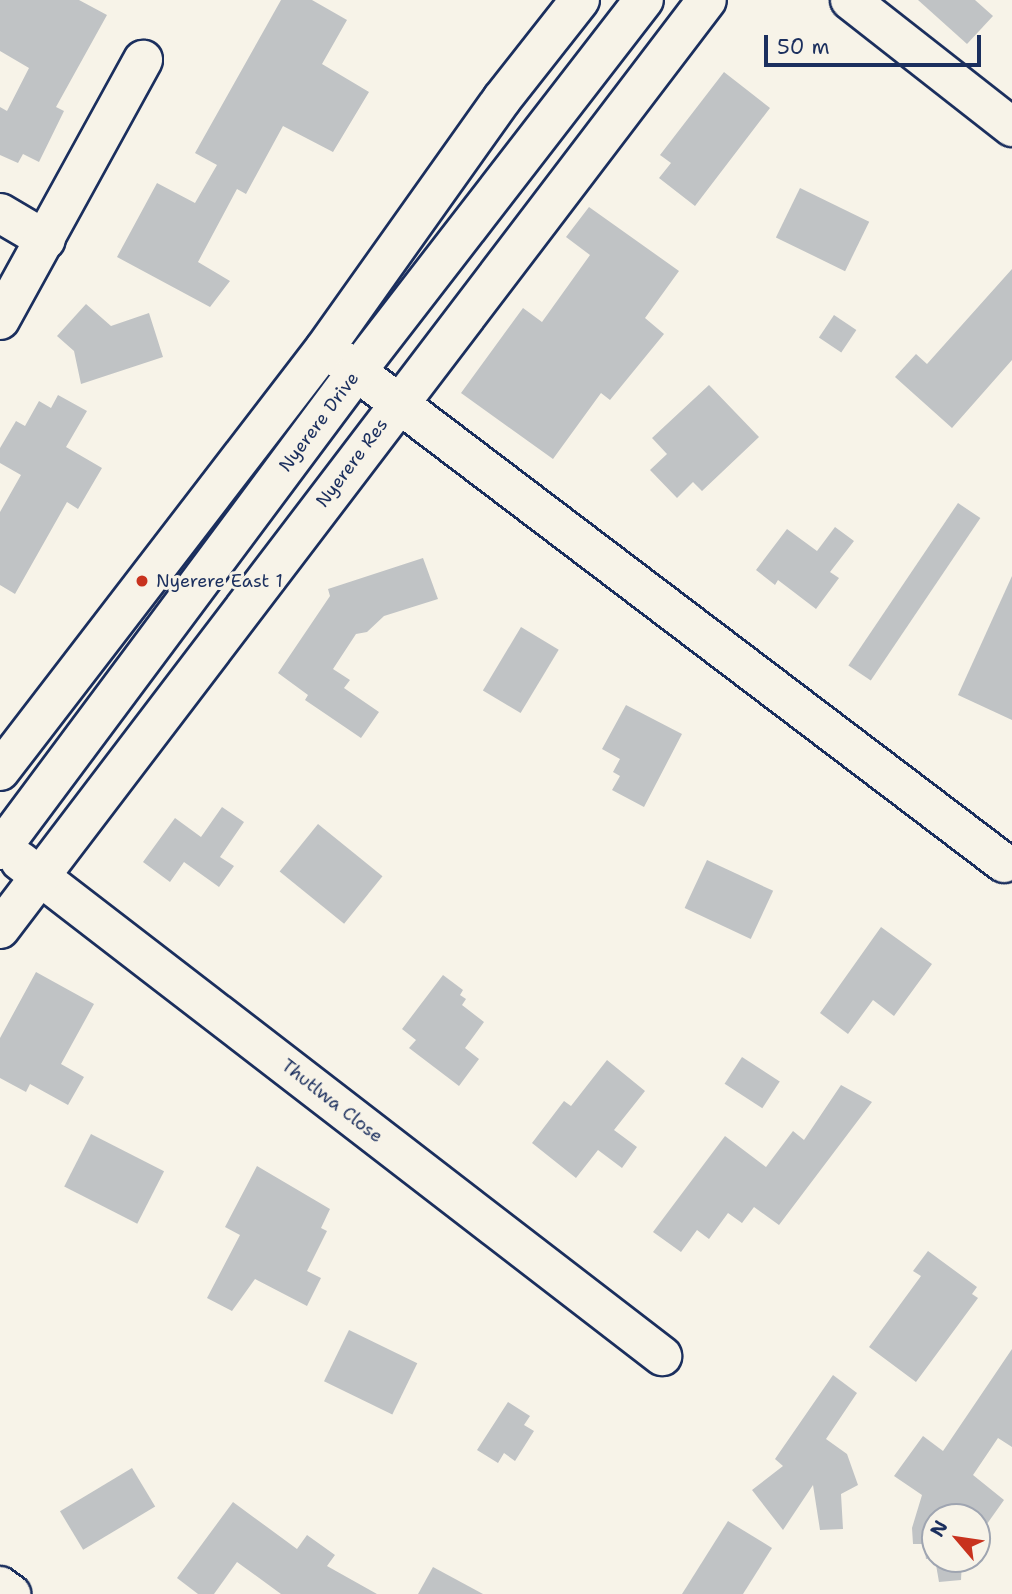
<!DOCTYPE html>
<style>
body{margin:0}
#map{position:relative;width:1012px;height:1594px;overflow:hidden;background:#f7f3e8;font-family:"Shantell Sans",sans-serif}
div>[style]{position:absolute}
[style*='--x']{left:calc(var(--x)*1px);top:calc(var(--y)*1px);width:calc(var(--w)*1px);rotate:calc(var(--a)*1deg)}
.building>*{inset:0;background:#c0c3c5;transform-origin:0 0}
.roads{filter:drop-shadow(2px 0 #1b2f5e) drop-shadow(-2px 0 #1b2f5e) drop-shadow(0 2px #1b2f5e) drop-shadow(0 -2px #1b2f5e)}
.minor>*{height:38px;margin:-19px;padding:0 19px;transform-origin:19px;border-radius:19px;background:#f7f3e8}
.major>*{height:38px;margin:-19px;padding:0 19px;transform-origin:19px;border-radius:19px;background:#f7f3e8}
.dots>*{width:19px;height:19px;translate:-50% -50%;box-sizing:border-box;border:4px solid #f7f3e8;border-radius:50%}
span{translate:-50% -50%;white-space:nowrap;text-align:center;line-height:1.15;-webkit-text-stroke:6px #f7f3e8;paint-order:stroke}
.street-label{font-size:18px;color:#1b2f5e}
.poi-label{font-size:18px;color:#1b2f5e}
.left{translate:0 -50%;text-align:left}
.north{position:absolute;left:921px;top:1503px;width:70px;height:70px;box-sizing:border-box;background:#f7f3e8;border:2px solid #9fa5b1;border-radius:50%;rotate:299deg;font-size:19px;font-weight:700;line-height:28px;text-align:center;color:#1b2f5e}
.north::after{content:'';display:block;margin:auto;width:24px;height:32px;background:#c8321e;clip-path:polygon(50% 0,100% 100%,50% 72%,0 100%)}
.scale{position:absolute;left:764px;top:35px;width:217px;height:32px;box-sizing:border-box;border:4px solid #1b2f5e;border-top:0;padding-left:9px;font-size:21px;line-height:24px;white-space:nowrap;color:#1b2f5e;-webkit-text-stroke:5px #f7f3e8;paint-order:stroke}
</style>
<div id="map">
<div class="building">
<i style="clip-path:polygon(0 0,79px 0,107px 15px,56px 107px,64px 111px,39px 162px,23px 154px,18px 163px,0 155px,0 107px,7px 111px,29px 68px,0 51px)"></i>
<i style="clip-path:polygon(281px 0,312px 0,347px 20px,322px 64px,369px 92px,333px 152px,283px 126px,246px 194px,237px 189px,198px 262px,230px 281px,210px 307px,117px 257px,157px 183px,195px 203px,217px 165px,195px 153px)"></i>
<i style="clip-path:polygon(918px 0,975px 0,993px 16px,967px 44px)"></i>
<i style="clip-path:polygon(724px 72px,770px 108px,695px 206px,659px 178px,671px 163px,660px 155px)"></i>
<i style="left:800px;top:188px;width:77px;height:55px;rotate:26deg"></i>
<i style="clip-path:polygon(589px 207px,679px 271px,645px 318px,664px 334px,610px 400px,601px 393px,553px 459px,461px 393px,523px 308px,542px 322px,590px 255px,566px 237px)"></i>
<i style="clip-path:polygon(1012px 269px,1012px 360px,952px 428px,895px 377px,916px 354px,927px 364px)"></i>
<i style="clip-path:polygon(86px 304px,111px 326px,149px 313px,163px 357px,81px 384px,74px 351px,57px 336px)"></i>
<i style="left:834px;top:315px;width:27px;height:27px;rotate:34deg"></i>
<i style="clip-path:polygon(709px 385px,759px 437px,702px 491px,693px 482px,677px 498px,650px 470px,667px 454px,652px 438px)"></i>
<i style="clip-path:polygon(58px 395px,87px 411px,66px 447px,102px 468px,78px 509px,67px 502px,15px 594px,0 585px,0 512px,21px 475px,0 463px,0 448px,16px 421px,25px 426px,39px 401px,51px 408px)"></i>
<i style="left:958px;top:503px;width:27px;height:196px;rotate:34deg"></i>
<i style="clip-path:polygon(835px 527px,854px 541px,830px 572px,839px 578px,816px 609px,778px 580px,775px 585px,756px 570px,787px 529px,817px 551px)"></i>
<i style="clip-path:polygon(423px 558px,438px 599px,384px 616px,367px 632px,356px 634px,333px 669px,350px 680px,344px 688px,379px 712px,361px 738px,305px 700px,308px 695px,278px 673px,330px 596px,328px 589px)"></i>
<i style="clip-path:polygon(1012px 576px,1012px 720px,958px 695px)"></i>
<i style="left:521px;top:627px;width:44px;height:74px;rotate:31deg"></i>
<i style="clip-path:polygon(626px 705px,682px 734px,644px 807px,612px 790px,620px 776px,613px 772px,620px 759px,602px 749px)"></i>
<i style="clip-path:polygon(222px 807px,244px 822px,220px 857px,234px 866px,219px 887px,184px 862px,170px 882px,143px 862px,175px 818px,201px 837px)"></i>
<i style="left:318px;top:824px;width:83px;height:61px;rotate:39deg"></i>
<i style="left:707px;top:860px;width:73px;height:53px;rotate:25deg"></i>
<i style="clip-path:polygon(881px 927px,932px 964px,894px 1016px,873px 1000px,848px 1034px,820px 1013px)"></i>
<i style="clip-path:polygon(36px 972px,94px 1004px,61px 1064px,84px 1077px,68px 1105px,30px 1084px,26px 1092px,0 1078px,0 1038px)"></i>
<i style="clip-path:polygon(443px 975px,463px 990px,460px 995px,466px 999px,462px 1005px,484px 1022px,465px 1048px,479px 1059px,459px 1086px,409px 1048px,416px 1040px,402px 1029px)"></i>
<i style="left:742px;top:1057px;width:45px;height:32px;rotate:33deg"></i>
<i style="clip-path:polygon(607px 1060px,645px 1091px,614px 1130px,637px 1147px,622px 1168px,598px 1150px,576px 1178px,532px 1143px,564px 1101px,571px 1106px)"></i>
<i style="clip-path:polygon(841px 1085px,872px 1102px,779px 1225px,754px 1207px,742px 1223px,728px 1213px,709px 1239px,697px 1230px,681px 1252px,653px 1232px,725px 1136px,766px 1167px,793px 1131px,804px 1140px)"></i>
<i style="left:91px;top:1134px;width:82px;height:59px;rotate:27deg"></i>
<i style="clip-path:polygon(257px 1166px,330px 1209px,321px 1228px,327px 1231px,307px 1271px,321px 1278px,307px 1306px,255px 1279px,232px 1311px,207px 1298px,240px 1235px,225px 1227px)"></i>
<i style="clip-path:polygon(928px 1251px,977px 1287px,972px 1294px,978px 1298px,916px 1382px,869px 1347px,921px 1276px,913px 1271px)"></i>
<i style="left:349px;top:1330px;width:76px;height:57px;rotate:26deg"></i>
<i style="clip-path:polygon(1012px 1349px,1012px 1447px,998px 1438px,973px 1475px,1004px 1500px,977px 1538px,977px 1517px,935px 1517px,935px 1558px,926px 1559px,924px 1544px,913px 1544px,912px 1528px,922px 1495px,894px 1476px,923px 1436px,943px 1451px)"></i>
<i style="clip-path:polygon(833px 1375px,857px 1393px,826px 1439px,847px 1454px,858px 1485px,841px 1494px,843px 1529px,820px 1530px,813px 1485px,783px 1530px,752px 1490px,783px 1466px,775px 1459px)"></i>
<i style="clip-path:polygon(508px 1402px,530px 1416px,524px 1425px,534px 1431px,515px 1461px,504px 1453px,498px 1463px,477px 1450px)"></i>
<i style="left:132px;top:1468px;width:45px;height:84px;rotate:59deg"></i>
<i style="clip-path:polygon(233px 1502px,297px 1549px,307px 1535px,335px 1555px,327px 1566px,377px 1594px,281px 1594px,237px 1562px,214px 1594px,198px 1594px,177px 1578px)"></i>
<i style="clip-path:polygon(728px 1521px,772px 1548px,743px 1594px,682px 1594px)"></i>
<i style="clip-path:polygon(935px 1559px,962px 1559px,961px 1580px,939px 1582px)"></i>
<i style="clip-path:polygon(433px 1567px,483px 1594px,418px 1594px)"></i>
</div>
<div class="roads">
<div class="minor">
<i style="--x:850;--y:0;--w:206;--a:38.1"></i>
<i style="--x:0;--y:213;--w:53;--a:30.4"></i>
<i style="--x:0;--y:320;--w:297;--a:-61.2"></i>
<i style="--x:331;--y:352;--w:845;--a:37.21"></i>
<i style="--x:20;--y:861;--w:811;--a:37.63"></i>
<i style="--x:0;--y:929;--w:1167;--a:-52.73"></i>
<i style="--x:0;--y:1586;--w:14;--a:36"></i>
</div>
<div class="major">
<i style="--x:0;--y:771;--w:533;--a:-52.46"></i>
<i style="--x:325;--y:348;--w:305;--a:-54.6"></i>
<i style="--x:502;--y:99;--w:126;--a:-51.8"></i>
<i style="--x:0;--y:850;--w:597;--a:-53.3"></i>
<i style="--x:357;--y:371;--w:469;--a:-52.3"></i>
</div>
</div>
<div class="dots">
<i style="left:142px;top:581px;background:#c8321e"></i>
</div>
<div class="street-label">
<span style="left:319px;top:422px;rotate:-53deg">Nyerere Drive</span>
<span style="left:352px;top:463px;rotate:-53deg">Nyerere Res</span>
<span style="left:332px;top:1101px;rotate:38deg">Thutlwa Close</span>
</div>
<div class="poi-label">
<span class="left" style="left:156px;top:581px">Nyerere East 1</span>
</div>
<div class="north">N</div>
<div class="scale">50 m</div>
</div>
